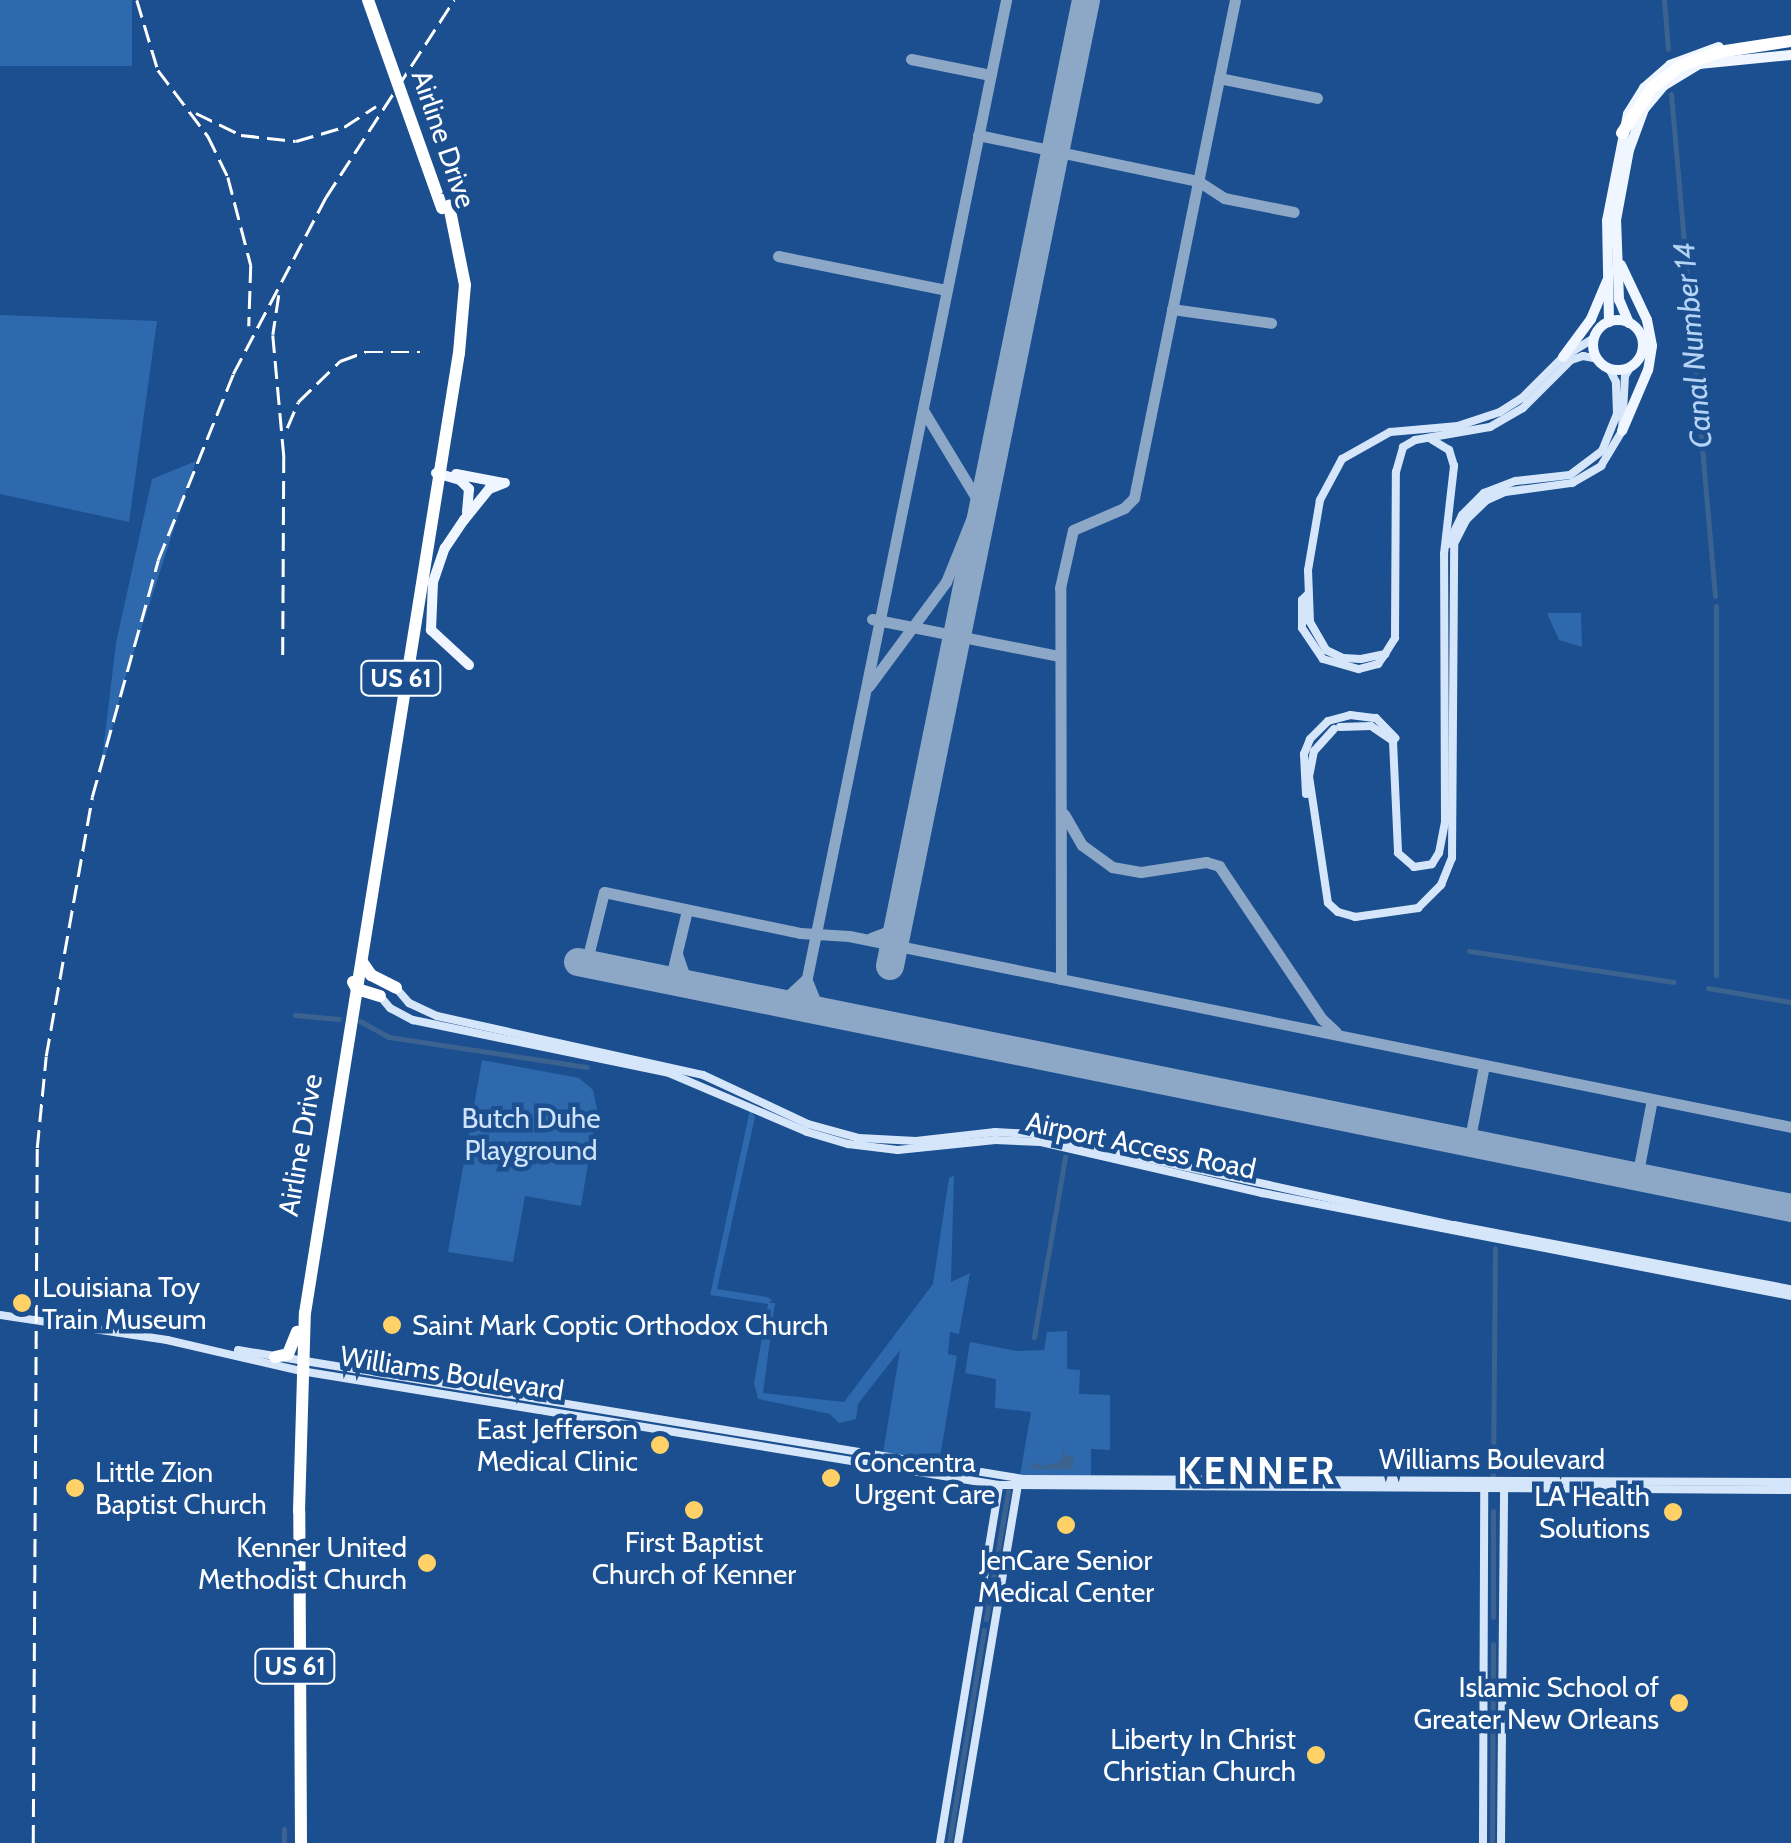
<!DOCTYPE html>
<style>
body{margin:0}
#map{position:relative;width:1791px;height:1843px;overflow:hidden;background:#1b4f8f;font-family:Cabin,sans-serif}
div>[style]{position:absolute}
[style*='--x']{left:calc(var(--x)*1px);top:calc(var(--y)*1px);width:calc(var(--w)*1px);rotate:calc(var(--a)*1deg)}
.green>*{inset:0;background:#2e69ad;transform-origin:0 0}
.water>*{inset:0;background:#3c6290}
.canal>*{height:5px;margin:-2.5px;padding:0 2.5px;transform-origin:2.5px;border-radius:2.5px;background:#3c6290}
.taxiway>*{height:11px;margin:-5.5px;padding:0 5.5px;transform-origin:5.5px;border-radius:5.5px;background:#8da7c7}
.runway>*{height:28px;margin:-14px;padding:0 14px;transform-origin:14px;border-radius:14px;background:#8da7c7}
.secondary>*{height:8px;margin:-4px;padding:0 4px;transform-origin:4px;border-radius:4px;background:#d6e6fa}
.primary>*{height:10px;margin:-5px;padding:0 5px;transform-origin:5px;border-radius:5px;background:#f0f6ff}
.primary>.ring{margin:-5px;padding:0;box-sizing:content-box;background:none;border:10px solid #f0f6ff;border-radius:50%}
.highway>*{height:12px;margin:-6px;padding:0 6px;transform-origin:6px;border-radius:6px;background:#fff}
.rail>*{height:2.5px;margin-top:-1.25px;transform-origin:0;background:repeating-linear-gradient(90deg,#fff 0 18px,transparent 0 26px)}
.highway-bridge>*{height:12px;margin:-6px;padding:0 6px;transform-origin:6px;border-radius:6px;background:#fff}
.dots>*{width:28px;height:28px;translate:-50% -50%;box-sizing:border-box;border:5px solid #1b4f8f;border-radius:50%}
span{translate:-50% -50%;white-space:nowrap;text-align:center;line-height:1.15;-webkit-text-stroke:9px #1b4f8f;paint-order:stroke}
.shield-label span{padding:2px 8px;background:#1b4f8f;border:2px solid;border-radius:8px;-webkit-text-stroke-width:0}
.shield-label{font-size:25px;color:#fff;font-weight:700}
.street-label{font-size:28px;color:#fff}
.park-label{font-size:28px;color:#cfe3fa}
.poi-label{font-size:28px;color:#fff}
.left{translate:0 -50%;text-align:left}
.right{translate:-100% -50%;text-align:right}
.water-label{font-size:30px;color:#b5d3f5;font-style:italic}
.district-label{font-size:38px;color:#fff;font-weight:700;letter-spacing:2.5px}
</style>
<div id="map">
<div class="green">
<i style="left:0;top:0;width:132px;height:66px"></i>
<i style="clip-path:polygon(0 315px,157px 321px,129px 522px,0 494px)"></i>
<i style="clip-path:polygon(196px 461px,124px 682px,100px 777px,116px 643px,152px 479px)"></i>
<i style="clip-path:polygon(1547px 613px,1581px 613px,1582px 647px,1559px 640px)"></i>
<i style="clip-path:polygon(482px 1060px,579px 1078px,593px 1090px,597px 1109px,581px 1206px,525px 1196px,513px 1262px,448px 1252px)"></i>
<i style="clip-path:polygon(750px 1110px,755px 1117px,717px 1289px,767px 1297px,772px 1300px,769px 1303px,775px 1303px,763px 1393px,844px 1402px,933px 1284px,949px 1178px,954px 1176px,951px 1282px,970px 1273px,959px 1334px,950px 1332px,948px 1354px,957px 1356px,939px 1463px,883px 1453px,900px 1350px,858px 1404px,856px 1419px,839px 1423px,830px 1414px,758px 1399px,754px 1383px,768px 1304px,710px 1295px)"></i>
<i style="clip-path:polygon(1067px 1331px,1067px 1369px,1080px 1370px,1079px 1394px,1110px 1395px,1110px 1450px,1091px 1449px,1091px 1476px,1020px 1475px,1031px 1412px,995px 1408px,996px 1379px,965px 1373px,970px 1342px,1017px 1351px,1044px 1350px,1047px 1332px)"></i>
</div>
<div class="water">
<i style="clip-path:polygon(1064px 1445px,1064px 1455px,1073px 1456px,1073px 1469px,1029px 1469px,1034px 1462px,1042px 1466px,1061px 1462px)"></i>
</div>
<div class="canal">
<i style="--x:1664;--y:0;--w:49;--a:85.3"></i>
<i style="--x:1671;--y:94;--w:504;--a:84.99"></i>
<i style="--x:1716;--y:606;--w:369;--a:90"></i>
<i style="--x:1469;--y:951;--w:207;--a:8.6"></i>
<i style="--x:1708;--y:988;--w:84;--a:9.6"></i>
<i style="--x:295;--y:1015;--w:44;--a:5.2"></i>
<i style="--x:360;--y:1021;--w:33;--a:29"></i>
<i style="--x:389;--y:1037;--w:200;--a:8.6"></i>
<i style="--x:1034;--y:1337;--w:183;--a:-80.2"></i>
<i style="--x:1493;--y:1476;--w:228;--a:-89.5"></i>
<i style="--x:1493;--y:1617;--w:106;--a:-90"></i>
<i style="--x:986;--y:1619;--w:130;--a:-80.2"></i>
<i style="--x:284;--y:1829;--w:14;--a:90"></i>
<i style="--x:949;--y:1843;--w:216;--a:-80.7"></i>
<i style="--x:1492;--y:1843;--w:199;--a:-89.7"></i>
</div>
<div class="taxiway">
<i style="--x:911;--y:59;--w:81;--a:11.4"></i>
<i style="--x:1219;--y:78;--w:100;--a:11.5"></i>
<i style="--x:978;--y:135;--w:225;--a:11.8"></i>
<i style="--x:1198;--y:181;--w:31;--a:33"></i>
<i style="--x:1224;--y:198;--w:71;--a:11.3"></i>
<i style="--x:778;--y:256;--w:171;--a:11.4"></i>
<i style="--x:1172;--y:309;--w:100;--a:8"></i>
<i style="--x:923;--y:410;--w:110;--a:58.8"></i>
<i style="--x:872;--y:619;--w:191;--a:11.2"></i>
<i style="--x:869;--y:686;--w:129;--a:-53.5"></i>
<i style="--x:946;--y:582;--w:115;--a:-68.1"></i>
<i style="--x:1064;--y:814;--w:36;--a:60"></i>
<i style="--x:1082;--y:845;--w:37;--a:36"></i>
<i style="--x:1112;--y:867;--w:29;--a:10"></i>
<i style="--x:1141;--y:872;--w:66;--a:-8.7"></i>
<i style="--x:1206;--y:862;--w:14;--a:17"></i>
<i style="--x:1219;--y:866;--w:184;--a:56.1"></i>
<i style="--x:1322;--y:1019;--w:19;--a:43"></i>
<i style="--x:871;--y:938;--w:19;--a:-21"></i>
<i style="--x:889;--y:931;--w:21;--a:-55"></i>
<i style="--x:677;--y:954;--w:21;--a:71"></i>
<i style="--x:684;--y:974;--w:25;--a:34"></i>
<i style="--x:586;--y:964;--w:74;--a:-76"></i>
<i style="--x:604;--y:892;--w:200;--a:11.8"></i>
<i style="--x:800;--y:933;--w:49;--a:3.5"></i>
<i style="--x:849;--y:936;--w:961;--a:11.46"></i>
<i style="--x:1061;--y:979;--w:391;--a:-90.1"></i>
<i style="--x:1060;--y:588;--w:59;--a:-77.4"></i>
<i style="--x:1073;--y:530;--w:56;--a:-23.3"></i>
<i style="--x:1124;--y:508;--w:14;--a:-45"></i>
<i style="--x:1134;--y:498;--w:508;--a:-78.54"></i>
<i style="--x:670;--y:981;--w:73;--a:-76.5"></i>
<i style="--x:808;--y:983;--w:18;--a:68"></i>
<i style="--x:815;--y:1000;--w:24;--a:36"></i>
<i style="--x:767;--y:1000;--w:21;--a:-11"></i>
<i style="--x:788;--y:996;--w:23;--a:-43"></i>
<i style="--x:801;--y:1007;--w:1028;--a:-78.49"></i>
<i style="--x:1469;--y:1143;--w:79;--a:-79.1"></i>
<i style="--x:1637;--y:1177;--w:79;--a:-79.1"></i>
</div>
<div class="runway">
<i style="--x:578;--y:962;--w:1238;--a:11.46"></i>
<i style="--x:890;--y:966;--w:986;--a:-78.53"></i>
</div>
<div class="secondary">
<i style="--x:1594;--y:338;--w:36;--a:148"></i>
<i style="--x:1563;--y:357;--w:58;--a:135"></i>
<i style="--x:1522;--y:398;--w:26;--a:148"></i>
<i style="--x:1500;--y:412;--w:44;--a:161.6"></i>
<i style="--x:1458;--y:426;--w:68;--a:175"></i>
<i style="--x:1390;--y:432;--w:55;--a:150.6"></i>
<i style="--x:1342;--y:459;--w:47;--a:118.2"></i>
<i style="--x:1320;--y:500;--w:71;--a:99.7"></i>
<i style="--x:1308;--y:570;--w:52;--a:87.8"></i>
<i style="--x:1310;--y:622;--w:32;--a:60"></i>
<i style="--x:1326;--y:650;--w:19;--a:25"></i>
<i style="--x:1343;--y:658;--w:18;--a:3"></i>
<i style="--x:1361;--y:659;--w:25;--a:-12"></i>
<i style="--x:1385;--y:654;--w:19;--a:-58"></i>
<i style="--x:1395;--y:638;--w:166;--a:-89.7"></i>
<i style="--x:1396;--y:472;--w:26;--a:-74"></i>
<i style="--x:1403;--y:447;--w:14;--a:-30"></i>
<i style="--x:1415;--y:440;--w:76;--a:-9.8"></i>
<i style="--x:1490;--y:427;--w:38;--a:-30"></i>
<i style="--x:1523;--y:408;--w:68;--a:-45"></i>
<i style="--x:1571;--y:360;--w:13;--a:-18"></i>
<i style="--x:1583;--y:356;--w:15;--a:11"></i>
<i style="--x:1448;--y:544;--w:32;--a:-64"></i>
<i style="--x:1462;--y:515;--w:31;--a:-45"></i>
<i style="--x:1484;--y:493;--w:34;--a:-21"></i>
<i style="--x:1516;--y:481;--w:54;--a:-6.3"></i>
<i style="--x:1570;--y:475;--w:40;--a:-37"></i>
<i style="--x:1602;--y:451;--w:40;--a:-68"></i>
<i style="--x:1617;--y:414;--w:32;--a:-92"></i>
<i style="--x:1616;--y:382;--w:16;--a:-117"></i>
<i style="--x:1308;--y:594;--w:8;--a:135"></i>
<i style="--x:1302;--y:600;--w:28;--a:90"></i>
<i style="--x:1302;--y:628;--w:37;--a:56"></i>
<i style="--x:1323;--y:659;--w:37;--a:16"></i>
<i style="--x:1359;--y:669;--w:20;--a:-15"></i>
<i style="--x:1378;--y:664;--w:12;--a:-55"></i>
<i style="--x:1340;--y:727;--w:31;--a:-2"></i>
<i style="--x:1371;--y:726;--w:27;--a:34"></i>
<i style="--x:1393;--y:741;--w:112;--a:87.4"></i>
<i style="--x:1398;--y:853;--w:21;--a:41"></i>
<i style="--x:1414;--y:867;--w:18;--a:-9"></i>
<i style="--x:1432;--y:864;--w:13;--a:-58"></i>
<i style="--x:1439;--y:853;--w:32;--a:-79"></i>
<i style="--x:1445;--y:822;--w:268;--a:-90.2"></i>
<i style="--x:1444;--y:554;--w:89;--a:-83.5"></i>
<i style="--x:1454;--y:466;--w:17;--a:-107"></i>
<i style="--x:1449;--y:450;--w:21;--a:-149"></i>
<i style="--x:1334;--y:729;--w:30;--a:132"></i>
<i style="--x:1314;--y:751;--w:25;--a:101"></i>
<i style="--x:1309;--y:776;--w:128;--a:81.5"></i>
<i style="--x:1328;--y:903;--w:13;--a:42"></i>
<i style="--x:1338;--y:912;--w:18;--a:16"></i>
<i style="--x:1355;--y:917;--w:64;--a:-8.1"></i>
<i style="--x:1418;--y:908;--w:33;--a:-45"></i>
<i style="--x:1441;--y:885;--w:29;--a:-68"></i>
<i style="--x:1452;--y:858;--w:314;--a:-89.6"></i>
<i style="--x:1454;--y:544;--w:27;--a:-63"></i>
<i style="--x:1466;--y:520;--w:29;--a:-44"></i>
<i style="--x:1487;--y:500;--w:20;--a:-24"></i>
<i style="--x:1505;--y:492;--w:68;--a:-7.7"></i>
<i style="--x:1572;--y:483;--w:34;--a:-30"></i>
<i style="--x:1601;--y:466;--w:41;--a:-59"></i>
<i style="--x:1622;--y:431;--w:55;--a:-86.9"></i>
<i style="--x:1625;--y:376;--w:12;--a:-59"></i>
<i style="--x:1306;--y:794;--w:40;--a:-92.9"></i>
<i style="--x:1304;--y:754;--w:16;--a:-68"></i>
<i style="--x:1310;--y:739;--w:25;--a:-45"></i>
<i style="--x:1328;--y:721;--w:23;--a:-15"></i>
<i style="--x:1350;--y:715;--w:26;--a:7"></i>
<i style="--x:1376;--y:718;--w:28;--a:46"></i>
<i style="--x:396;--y:988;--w:20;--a:49"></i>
<i style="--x:409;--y:1003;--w:31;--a:25"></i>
<i style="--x:437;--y:1016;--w:272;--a:12.5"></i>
<i style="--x:703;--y:1075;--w:116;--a:25"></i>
<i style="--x:808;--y:1124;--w:53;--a:15.4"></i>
<i style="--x:859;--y:1138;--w:57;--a:3"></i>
<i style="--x:916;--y:1141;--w:80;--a:-6.5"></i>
<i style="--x:995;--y:1132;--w:40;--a:2.9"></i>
<i style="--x:1035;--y:1134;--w:429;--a:12.3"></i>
<i style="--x:1454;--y:1225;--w:343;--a:10.8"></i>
<i style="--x:380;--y:996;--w:16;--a:50"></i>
<i style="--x:390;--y:1008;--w:26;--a:28"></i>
<i style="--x:413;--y:1020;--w:261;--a:11.7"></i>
<i style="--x:669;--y:1073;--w:150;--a:23.1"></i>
<i style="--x:807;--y:1132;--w:43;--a:16.3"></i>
<i style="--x:848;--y:1144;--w:50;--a:6.8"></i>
<i style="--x:898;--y:1150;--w:98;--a:-5.9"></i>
<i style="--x:995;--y:1140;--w:46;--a:2.5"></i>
<i style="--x:1041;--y:1142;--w:227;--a:13"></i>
<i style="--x:1262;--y:1193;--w:539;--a:11.02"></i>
<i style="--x:0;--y:1315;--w:169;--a:8.5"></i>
<i style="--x:167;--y:1340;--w:138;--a:13"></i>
<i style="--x:301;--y:1371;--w:707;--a:9.28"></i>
<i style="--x:999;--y:1485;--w:792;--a:0.36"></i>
<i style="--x:238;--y:1350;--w:797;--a:9.32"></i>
<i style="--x:1024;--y:1479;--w:767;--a:0.22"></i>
<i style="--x:940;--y:1843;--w:363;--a:-80.6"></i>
<i style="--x:958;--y:1843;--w:365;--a:-80.5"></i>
<i style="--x:1483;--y:1843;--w:357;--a:-89.8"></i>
<i style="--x:1501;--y:1843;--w:355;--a:-89.5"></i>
</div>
<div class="primary">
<i style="--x:1621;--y:265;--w:61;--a:64.7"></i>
<i style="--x:1647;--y:320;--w:26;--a:79"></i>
<i style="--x:1652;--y:346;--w:24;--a:99"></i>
<i style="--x:1648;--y:370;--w:66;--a:113.1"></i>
<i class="ring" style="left:1593px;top:320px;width:40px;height:40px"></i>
<i style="--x:1609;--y:322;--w:101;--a:-91.1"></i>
<i style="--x:1607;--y:221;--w:109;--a:-78.9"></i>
<i style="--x:1628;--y:114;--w:31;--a:-58"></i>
<i style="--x:1644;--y:88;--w:35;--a:-41"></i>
<i style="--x:1670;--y:65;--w:52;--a:-20.2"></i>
<i style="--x:1629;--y:323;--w:25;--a:-113"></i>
<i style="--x:1619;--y:300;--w:80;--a:-92.1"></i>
<i style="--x:1616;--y:220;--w:71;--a:-79.5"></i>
<i style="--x:1629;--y:150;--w:44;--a:-69.9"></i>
<i style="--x:1644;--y:109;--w:30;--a:-50"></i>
<i style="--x:1663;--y:86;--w:42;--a:-31.4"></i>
<i style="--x:1699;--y:64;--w:92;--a:-5.6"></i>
<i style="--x:1563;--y:357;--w:47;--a:-53.6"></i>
<i style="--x:1591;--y:319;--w:41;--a:-67.2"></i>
<i style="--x:436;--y:473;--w:25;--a:16"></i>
<i style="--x:460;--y:480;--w:13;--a:45"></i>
<i style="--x:469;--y:489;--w:23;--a:95"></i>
<i style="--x:456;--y:474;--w:48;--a:10.8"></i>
<i style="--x:469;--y:665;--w:52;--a:-137.4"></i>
<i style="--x:431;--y:630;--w:48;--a:-87.6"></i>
<i style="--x:433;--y:582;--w:36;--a:-71"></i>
<i style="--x:445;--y:548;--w:34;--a:-56"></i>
<i style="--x:464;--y:520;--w:40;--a:-51"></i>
<i style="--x:489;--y:489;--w:17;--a:-21"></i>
</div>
<div class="highway">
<i style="--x:1622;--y:133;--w:54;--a:-56.3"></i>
<i style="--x:1652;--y:88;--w:36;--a:-38"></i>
<i style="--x:1680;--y:66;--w:41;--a:-19.7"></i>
<i style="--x:1719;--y:52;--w:73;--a:-8.7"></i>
<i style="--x:362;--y:962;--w:16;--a:55"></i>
<i style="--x:371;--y:975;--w:28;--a:27"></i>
<i style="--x:353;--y:982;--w:8;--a:60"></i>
<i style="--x:357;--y:989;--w:24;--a:17"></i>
<i style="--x:275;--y:1357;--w:13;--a:-13"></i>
<i style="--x:288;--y:1354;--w:24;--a:-68"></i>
<i style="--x:301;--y:1843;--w:332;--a:-90.3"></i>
<i style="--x:299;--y:1511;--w:198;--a:-88.3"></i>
<i style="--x:305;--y:1313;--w:972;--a:-80.89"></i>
<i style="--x:459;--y:353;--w:68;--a:-85"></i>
<i style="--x:465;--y:285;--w:81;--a:-101.4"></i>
</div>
<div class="rail">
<i style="--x:137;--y:0;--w:73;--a:73.3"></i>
<i style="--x:158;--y:70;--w:83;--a:52.9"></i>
<i style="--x:208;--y:136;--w:46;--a:64"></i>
<i style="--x:228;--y:177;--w:91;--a:75.4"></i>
<i style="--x:251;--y:265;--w:61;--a:91.9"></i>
<i style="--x:196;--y:113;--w:50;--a:26.1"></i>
<i style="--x:241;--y:135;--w:55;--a:6.2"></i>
<i style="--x:296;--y:141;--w:50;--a:-16.3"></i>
<i style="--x:344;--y:127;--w:38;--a:-33"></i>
<i style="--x:279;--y:295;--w:40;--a:98.5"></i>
<i style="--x:273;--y:335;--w:121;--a:84.8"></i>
<i style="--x:284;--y:455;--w:204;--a:90.3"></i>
<i style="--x:287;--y:428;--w:28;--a:-67"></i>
<i style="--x:298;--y:402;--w:59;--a:-44.3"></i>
<i style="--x:340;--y:361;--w:27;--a:-20"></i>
<i style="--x:365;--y:352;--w:55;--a:0"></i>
<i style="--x:33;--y:1843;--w:695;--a:-89.67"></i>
<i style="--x:37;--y:1148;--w:92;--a:-84.4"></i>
<i style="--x:46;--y:1056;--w:263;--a:-79.9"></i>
<i style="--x:92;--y:797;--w:246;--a:-74.4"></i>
<i style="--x:158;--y:560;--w:201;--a:-68"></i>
<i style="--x:233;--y:374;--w:200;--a:-62.3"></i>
<i style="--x:326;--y:197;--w:235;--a:-57"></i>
</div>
<div class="highway-bridge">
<i style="--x:368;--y:0;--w:221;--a:70.4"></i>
</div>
<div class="dots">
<i style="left:22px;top:1303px;background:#ffd166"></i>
<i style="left:392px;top:1325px;background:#ffd166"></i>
<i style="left:660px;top:1445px;background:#ffd166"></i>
<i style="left:831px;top:1478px;background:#ffd166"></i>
<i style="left:75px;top:1488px;background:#ffd166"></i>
<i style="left:694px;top:1510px;background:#ffd166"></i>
<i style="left:1673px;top:1512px;background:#ffd166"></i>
<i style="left:1066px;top:1525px;background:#ffd166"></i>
<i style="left:427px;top:1563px;background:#ffd166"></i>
<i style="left:1679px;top:1703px;background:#ffd166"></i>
<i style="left:1316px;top:1755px;background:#ffd166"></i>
</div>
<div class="shield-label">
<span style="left:401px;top:678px">US 61</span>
<span style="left:295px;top:1666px">US 61</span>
</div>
<div class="street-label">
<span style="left:444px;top:139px;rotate:71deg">Airline Drive</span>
<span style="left:300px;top:1145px;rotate:-80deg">Airline Drive</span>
<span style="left:1141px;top:1145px;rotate:12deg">Airport Access Road</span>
<span style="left:452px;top:1373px;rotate:9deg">Williams Boulevard</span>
<span style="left:1492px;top:1459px">Williams Boulevard</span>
</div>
<div class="park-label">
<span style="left:531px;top:1134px">Butch Duhe<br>Playground</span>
</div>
<div class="poi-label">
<span class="left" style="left:42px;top:1303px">Louisiana Toy<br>Train Museum</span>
<span class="left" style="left:412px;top:1325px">Saint Mark Coptic Orthodox Church</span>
<span class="right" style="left:638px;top:1445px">East Jefferson<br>Medical Clinic</span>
<span class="left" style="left:854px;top:1478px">Concentra<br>Urgent Care</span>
<span class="left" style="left:95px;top:1488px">Little Zion<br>Baptist Church</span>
<span class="right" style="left:1650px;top:1512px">LA Health<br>Solutions</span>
<span style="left:694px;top:1558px">First Baptist<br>Church of Kenner</span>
<span class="right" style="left:407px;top:1563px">Kenner United<br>Methodist Church</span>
<span style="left:1066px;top:1576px">JenCare Senior<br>Medical Center</span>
<span class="right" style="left:1659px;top:1703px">Islamic School of<br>Greater New Orleans</span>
<span class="right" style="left:1296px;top:1755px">Liberty In Christ<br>Christian Church</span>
</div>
<div class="water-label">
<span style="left:1693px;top:345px;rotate:-95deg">Canal Number 14</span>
</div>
<div class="district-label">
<span style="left:1257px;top:1471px">KENNER</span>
</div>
</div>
